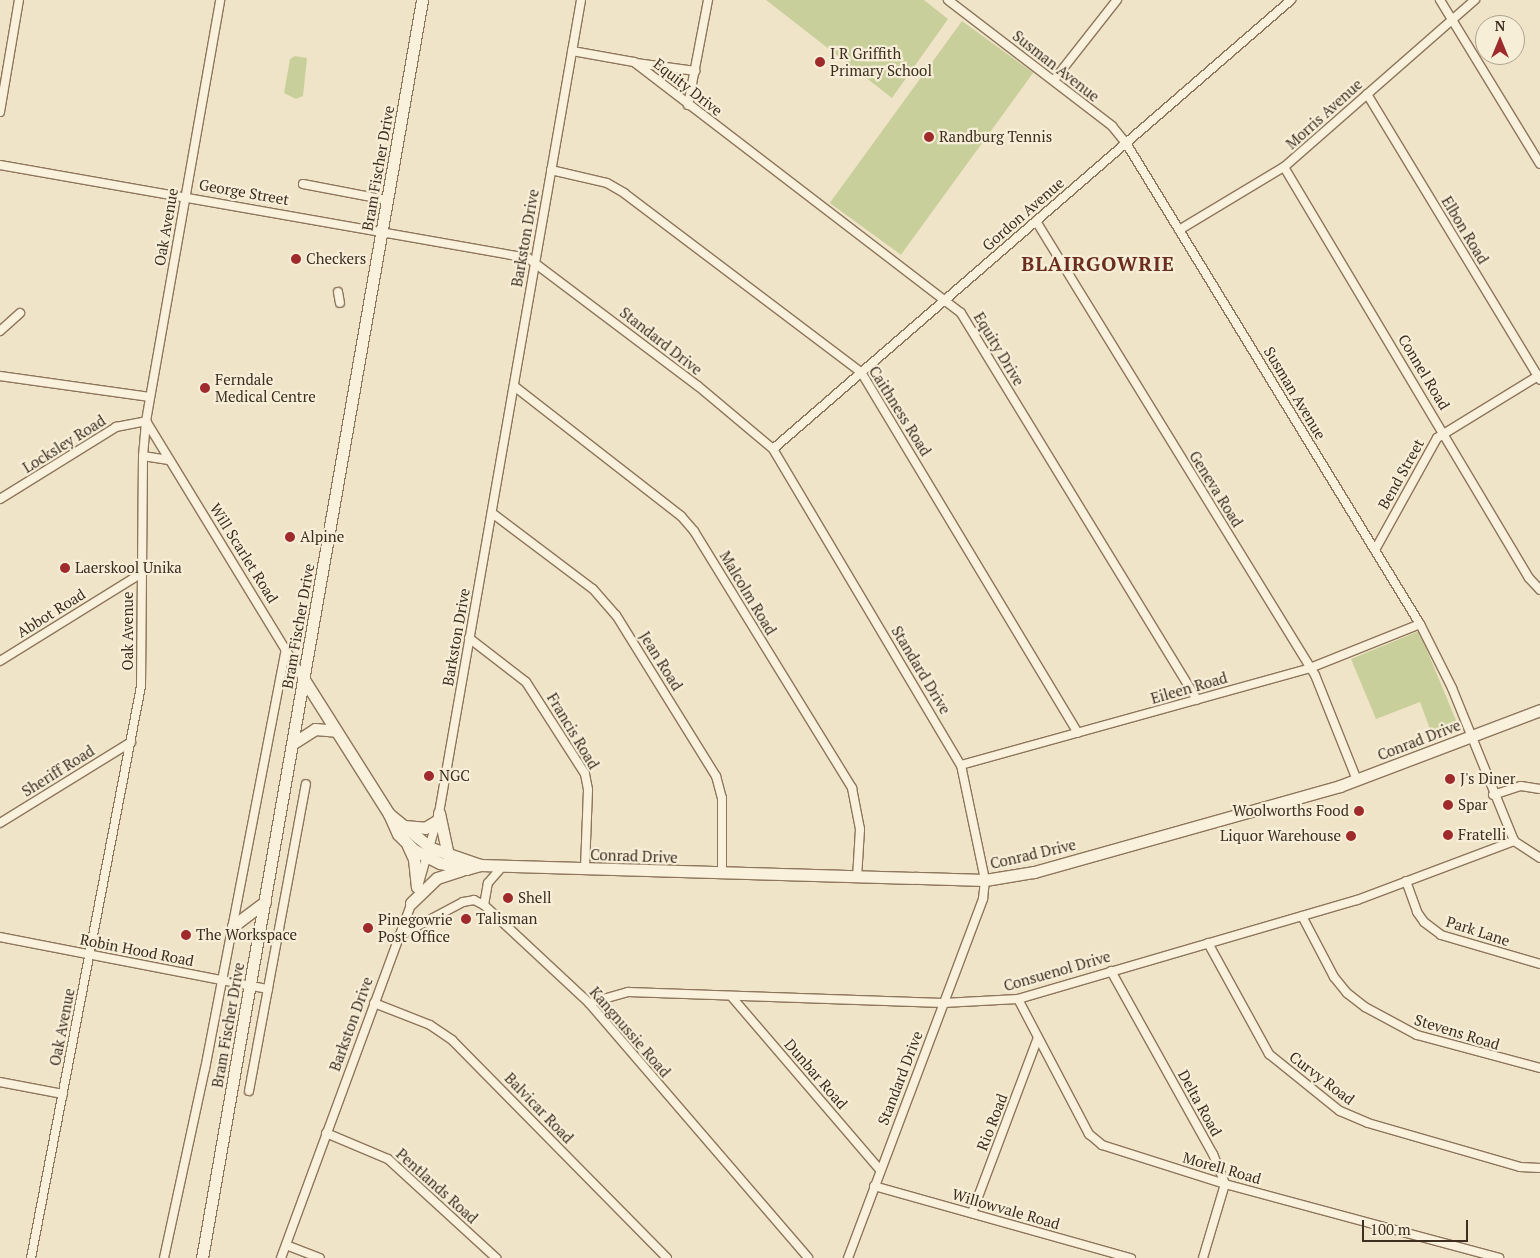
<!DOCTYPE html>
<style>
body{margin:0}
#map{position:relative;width:1540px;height:1258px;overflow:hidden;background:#f0e4c8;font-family:"PT Serif",serif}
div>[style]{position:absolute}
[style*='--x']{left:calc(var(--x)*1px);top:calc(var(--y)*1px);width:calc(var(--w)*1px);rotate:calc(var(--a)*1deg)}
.green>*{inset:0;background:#c9cf9b;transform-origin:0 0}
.roads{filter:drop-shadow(1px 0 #8d765c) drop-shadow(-1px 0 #8d765c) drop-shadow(0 1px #8d765c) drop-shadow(0 -1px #8d765c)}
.street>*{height:8px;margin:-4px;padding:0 4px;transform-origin:4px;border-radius:4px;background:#faf1dc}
.secondary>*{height:11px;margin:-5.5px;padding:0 5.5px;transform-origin:5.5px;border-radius:5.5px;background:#faf1dc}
.dots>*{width:14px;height:14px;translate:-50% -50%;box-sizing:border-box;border:2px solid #f7eed8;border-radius:50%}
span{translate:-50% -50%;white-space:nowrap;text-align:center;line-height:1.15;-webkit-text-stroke:4.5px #f7eed8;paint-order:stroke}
.poi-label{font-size:15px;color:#3d2e20}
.left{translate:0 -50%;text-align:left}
.right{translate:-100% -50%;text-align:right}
.street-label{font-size:15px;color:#3d2e20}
.district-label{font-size:20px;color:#6b2e1e;font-weight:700;letter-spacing:1px}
.north{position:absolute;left:1475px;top:15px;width:50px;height:50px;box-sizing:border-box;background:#f7eed8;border:1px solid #ada18e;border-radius:50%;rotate:0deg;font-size:14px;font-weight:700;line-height:20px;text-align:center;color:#3d2e20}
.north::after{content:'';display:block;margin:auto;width:18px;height:22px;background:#9e2a2b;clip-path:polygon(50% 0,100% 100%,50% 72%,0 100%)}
.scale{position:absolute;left:1362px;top:1220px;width:106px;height:22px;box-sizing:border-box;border:2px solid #3d2e20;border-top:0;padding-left:6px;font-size:15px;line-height:18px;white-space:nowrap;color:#3d2e20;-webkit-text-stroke:4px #f7eed8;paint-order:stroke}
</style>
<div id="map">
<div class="green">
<i style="clip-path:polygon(766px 0,924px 0,948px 19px,892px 98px)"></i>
<i style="left:962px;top:21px;width:88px;height:225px;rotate:36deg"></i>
<i style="clip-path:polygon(295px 56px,307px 58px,303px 96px,296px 99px,284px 93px,290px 59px)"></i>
<i style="clip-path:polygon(1419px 631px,1460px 730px,1434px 740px,1420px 702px,1376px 719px,1351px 659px)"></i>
</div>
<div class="roads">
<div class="street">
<i style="--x:948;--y:0;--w:207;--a:37.5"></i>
<i style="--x:1112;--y:126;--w:22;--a:51"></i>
<i style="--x:1126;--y:143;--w:564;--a:58.57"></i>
<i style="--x:1420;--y:624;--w:72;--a:63.4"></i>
<i style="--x:1452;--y:688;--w:165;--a:67.9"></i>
<i style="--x:1514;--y:841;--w:31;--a:33"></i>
<i style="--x:1440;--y:0;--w:192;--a:58.6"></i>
<i style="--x:572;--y:51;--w:63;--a:10.1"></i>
<i style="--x:634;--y:62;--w:412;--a:37.5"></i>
<i style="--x:961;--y:313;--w:453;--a:58.6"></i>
<i style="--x:636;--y:63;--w:60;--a:7.7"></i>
<i style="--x:1054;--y:80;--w:102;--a:-51.8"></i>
<i style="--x:1367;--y:94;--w:334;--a:58.8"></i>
<i style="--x:688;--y:105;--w:107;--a:-79.2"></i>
<i style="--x:0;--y:112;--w:114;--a:-80.4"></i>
<i style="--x:0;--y:165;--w:536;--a:9.99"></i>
<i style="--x:528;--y:258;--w:213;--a:37"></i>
<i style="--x:698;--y:386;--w:98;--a:40"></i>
<i style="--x:773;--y:449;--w:368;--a:59.3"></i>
<i style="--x:961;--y:765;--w:117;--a:78.2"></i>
<i style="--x:985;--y:880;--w:19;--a:96"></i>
<i style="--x:983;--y:899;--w:384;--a:110.6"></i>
<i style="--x:1284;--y:167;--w:478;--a:59.2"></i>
<i style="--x:1529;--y:578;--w:16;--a:47"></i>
<i style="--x:551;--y:170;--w:57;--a:13.1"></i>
<i style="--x:607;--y:183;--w:20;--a:30"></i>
<i style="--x:624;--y:193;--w:297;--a:37.1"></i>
<i style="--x:861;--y:372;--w:421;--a:59"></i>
<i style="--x:303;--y:184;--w:86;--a:10.8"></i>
<i style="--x:1036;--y:221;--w:533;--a:58.43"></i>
<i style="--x:1315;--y:675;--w:113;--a:68.2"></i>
<i style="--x:1179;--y:230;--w:122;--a:-31"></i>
<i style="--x:1284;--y:167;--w:254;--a:-41.2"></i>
<i style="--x:338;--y:292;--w:11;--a:80"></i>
<i style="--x:0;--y:331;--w:27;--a:-42"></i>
<i style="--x:0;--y:376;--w:151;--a:8"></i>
<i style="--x:514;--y:386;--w:212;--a:37.9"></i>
<i style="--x:681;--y:516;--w:20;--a:49"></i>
<i style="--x:694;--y:531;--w:302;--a:58.4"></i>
<i style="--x:852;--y:788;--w:42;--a:79"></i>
<i style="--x:860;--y:829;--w:49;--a:93.5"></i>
<i style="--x:773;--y:449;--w:686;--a:-40.92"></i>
<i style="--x:143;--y:456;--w:26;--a:9"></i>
<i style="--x:0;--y:499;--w:137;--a:-31.8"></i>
<i style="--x:116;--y:427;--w:31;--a:-11"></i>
<i style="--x:146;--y:421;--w:301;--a:58.6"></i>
<i style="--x:492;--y:513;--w:126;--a:37"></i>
<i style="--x:593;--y:589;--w:35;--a:49"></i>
<i style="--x:616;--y:615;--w:190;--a:58.2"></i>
<i style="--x:716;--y:776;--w:23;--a:75"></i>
<i style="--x:722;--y:798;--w:76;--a:90"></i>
<i style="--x:1375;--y:550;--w:128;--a:-61"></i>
<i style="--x:1437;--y:438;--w:121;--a:-31.5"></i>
<i style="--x:469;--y:638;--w:72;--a:37.7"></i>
<i style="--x:526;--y:682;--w:109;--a:57.3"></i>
<i style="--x:585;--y:774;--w:16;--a:79"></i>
<i style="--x:588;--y:790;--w:79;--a:92.2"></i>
<i style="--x:0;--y:661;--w:167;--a:-31.8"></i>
<i style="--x:961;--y:765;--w:362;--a:-15.5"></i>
<i style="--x:1310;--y:668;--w:118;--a:-21.8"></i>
<i style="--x:1493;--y:795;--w:29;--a:-18"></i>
<i style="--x:1521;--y:786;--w:19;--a:9"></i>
<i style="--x:0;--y:823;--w:154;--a:-31.7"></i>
<i style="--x:1406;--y:881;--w:33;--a:70"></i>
<i style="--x:1417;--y:912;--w:12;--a:55"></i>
<i style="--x:1424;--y:922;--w:21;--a:37"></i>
<i style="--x:1441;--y:935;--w:103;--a:16.3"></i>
<i style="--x:419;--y:883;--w:73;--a:-74.1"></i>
<i style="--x:439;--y:813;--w:825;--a:-80.09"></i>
<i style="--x:484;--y:905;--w:22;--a:-80"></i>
<i style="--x:488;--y:883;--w:23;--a:-49"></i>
<i style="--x:1302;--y:916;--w:69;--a:62.3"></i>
<i style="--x:1334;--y:977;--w:21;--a:51"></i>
<i style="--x:1347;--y:993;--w:23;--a:38"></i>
<i style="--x:1365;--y:1007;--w:59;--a:28.3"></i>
<i style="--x:1417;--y:1035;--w:127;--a:15"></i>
<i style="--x:399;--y:936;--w:72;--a:-28"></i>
<i style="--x:463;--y:902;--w:11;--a:-10"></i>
<i style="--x:474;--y:900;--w:11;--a:27"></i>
<i style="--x:484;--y:905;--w:144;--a:43"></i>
<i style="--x:589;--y:1003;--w:336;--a:49.3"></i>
<i style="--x:0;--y:937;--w:273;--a:11"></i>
<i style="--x:1208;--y:943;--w:127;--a:61.2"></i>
<i style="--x:1269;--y:1054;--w:91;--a:38.8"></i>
<i style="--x:1340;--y:1111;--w:30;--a:23"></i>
<i style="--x:1368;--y:1123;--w:158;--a:16.1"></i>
<i style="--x:1520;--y:1167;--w:20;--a:3"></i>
<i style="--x:1111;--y:971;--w:210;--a:60.9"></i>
<i style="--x:1213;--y:1154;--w:32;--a:68"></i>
<i style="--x:1225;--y:1184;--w:77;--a:106.6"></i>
<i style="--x:731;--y:996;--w:229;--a:49.4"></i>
<i style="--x:1018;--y:999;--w:153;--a:62.3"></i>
<i style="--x:1089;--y:1134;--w:17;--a:40"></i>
<i style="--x:1102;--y:1145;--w:129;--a:17.6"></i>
<i style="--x:1225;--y:1184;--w:284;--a:15.1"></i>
<i style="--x:374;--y:1003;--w:60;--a:21.4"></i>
<i style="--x:430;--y:1025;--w:27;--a:34"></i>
<i style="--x:452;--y:1040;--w:306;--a:45.4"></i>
<i style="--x:589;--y:1003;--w:41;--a:-15.8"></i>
<i style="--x:628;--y:992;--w:315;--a:2"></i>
<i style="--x:943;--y:1003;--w:75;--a:-3.1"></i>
<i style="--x:1018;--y:999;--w:353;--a:-16.3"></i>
<i style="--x:1357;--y:900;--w:168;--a:-20.6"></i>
<i style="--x:0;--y:1082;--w:64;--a:10.8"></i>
<i style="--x:249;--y:1091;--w:312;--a:-79.5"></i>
<i style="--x:326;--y:1133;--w:67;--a:22.8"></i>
<i style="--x:388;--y:1159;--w:147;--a:42.5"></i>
<i style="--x:874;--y:1186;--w:267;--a:15.7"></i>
<i style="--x:972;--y:1213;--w:185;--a:-69.4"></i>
<i style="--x:286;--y:1245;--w:36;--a:21"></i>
<i style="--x:31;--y:1258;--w:582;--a:-79.11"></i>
<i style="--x:141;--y:686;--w:230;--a:-89.5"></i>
<i style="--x:143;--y:456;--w:35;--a:-85"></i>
<i style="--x:146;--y:421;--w:427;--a:-80"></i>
<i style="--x:164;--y:1258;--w:193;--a:-77.8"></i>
<i style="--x:205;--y:1069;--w:427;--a:-79.1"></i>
<i style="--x:281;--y:1258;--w:380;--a:-69.8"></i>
</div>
<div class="secondary">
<i style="--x:303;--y:678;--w:161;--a:57.7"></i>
<i style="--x:389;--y:814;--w:22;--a:66"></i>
<i style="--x:398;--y:834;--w:23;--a:45"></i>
<i style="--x:414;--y:850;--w:29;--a:27"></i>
<i style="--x:440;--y:863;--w:27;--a:13"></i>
<i style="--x:466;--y:869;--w:15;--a:-16"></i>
<i style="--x:292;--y:744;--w:27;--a:-33"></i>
<i style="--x:315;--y:729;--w:21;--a:5"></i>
<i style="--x:439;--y:813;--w:43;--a:77.9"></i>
<i style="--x:389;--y:814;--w:54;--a:39"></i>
<i style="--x:431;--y:848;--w:52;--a:19.1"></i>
<i style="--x:480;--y:865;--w:505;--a:1.7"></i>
<i style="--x:985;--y:880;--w:50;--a:-9.3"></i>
<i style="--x:1034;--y:872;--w:318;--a:-15.7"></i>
<i style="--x:1340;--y:786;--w:214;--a:-20.8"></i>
<i style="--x:404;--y:826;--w:21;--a:5"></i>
<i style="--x:425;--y:828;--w:15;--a:-32"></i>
<i style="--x:408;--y:846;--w:14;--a:65"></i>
<i style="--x:414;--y:859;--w:28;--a:84"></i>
<i style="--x:411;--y:903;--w:36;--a:-44"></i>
<i style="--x:437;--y:878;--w:26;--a:-18"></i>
<i style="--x:233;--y:926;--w:40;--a:-37"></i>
<i style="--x:202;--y:1258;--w:1277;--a:-80.08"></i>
</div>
</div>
<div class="dots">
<i style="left:820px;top:62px;background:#9e2a2b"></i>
<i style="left:929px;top:137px;background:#9e2a2b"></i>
<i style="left:296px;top:259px;background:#9e2a2b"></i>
<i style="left:205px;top:388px;background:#9e2a2b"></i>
<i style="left:290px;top:537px;background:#9e2a2b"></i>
<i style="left:65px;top:568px;background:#9e2a2b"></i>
<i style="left:429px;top:776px;background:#9e2a2b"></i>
<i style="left:1450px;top:779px;background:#9e2a2b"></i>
<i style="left:1448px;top:805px;background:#9e2a2b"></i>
<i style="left:1359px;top:811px;background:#9e2a2b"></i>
<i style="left:1448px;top:835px;background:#9e2a2b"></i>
<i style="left:1351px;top:836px;background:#9e2a2b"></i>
<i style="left:508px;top:898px;background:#9e2a2b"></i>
<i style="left:466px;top:919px;background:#9e2a2b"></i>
<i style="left:368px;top:928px;background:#9e2a2b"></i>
<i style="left:186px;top:935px;background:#9e2a2b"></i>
</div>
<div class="poi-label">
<span class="left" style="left:830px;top:62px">I R Griffith<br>Primary School</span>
<span class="left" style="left:939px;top:137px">Randburg Tennis</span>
<span class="left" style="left:306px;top:259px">Checkers</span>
<span class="left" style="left:215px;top:388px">Ferndale<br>Medical Centre</span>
<span class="left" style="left:300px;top:537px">Alpine</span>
<span class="left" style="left:75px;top:568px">Laerskool Unika</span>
<span class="left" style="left:439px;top:776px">NGC</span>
<span class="left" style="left:1460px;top:779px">J's Diner</span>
<span class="left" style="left:1458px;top:805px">Spar</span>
<span class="right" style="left:1349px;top:811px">Woolworths Food</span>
<span class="left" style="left:1458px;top:835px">Fratelli</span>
<span class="right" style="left:1341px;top:836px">Liquor Warehouse</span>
<span class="left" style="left:518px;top:898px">Shell</span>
<span class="left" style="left:378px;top:928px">Pinegowrie<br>Post Office</span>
<span class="left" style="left:476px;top:919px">Talisman</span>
<span class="left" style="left:196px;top:935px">The Workspace</span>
</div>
<div class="street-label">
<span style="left:1056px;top:66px;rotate:38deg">Susman Avenue</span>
<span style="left:688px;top:87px;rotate:38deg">Equity Drive</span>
<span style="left:1324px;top:114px;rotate:-42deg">Morris Avenue</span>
<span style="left:378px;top:168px;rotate:-80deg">Bram Fischer Drive</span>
<span style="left:244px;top:192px;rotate:10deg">George Street</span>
<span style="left:1023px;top:214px;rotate:-41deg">Gordon Avenue</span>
<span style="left:166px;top:227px;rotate:-80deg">Oak Avenue</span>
<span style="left:1465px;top:230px;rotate:59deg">Elbon Road</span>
<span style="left:525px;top:238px;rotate:-80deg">Barkston Drive</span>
<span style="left:661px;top:341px;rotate:38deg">Standard Drive</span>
<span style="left:999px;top:349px;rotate:59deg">Equity Drive</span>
<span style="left:1424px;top:372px;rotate:59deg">Connel Road</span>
<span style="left:1295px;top:393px;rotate:59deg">Susman Avenue</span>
<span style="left:900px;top:411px;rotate:58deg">Caithness Road</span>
<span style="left:64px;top:444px;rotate:-32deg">Locksley Road</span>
<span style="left:1401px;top:474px;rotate:-61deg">Bend Street</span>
<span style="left:1216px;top:489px;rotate:58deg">Geneva Road</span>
<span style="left:244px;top:553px;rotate:58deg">Will Scarlet Road</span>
<span style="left:748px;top:593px;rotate:59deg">Malcolm Road</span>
<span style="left:51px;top:613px;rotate:-32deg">Abbot Road</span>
<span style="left:298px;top:626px;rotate:-80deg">Bram Fischer Drive</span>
<span style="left:128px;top:631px;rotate:-90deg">Oak Avenue</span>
<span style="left:456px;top:637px;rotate:-80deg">Barkston Drive</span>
<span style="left:661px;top:661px;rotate:58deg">Jean Road</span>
<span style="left:921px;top:670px;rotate:59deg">Standard Drive</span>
<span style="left:1189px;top:688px;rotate:-16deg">Eileen Road</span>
<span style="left:573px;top:731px;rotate:59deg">Francis Road</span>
<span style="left:1419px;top:740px;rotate:-21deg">Conrad Drive</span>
<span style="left:58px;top:771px;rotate:-32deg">Sheriff Road</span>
<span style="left:1033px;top:854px;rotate:-13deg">Conrad Drive</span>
<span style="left:634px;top:856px;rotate:2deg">Conrad Drive</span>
<span style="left:1478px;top:931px;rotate:18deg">Park Lane</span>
<span style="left:137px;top:950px;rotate:11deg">Robin Hood Road</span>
<span style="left:1057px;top:971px;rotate:-16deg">Consuenol Drive</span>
<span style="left:351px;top:1024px;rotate:-70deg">Barkston Drive</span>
<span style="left:228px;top:1025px;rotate:-80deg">Bram Fischer Drive</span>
<span style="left:62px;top:1027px;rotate:-79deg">Oak Avenue</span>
<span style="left:630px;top:1032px;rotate:49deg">Kangnussie Road</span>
<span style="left:1457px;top:1032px;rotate:17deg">Stevens Road</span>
<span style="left:816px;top:1074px;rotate:49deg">Dunbar Road</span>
<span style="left:900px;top:1078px;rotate:-69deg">Standard Drive</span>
<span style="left:1322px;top:1078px;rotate:37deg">Curvy Road</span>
<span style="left:1200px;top:1103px;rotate:61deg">Delta Road</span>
<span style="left:539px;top:1108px;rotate:46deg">Balvicar Road</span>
<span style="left:992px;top:1122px;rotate:-69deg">Rio Road</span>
<span style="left:1222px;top:1168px;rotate:16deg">Morell Road</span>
<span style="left:437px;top:1186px;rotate:42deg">Pentlands Road</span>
<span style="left:1006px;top:1209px;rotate:16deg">Willowvale Road</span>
</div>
<div class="district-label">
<span style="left:1098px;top:263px">BLAIRGOWRIE</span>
</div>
<div class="north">N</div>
<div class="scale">100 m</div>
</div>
